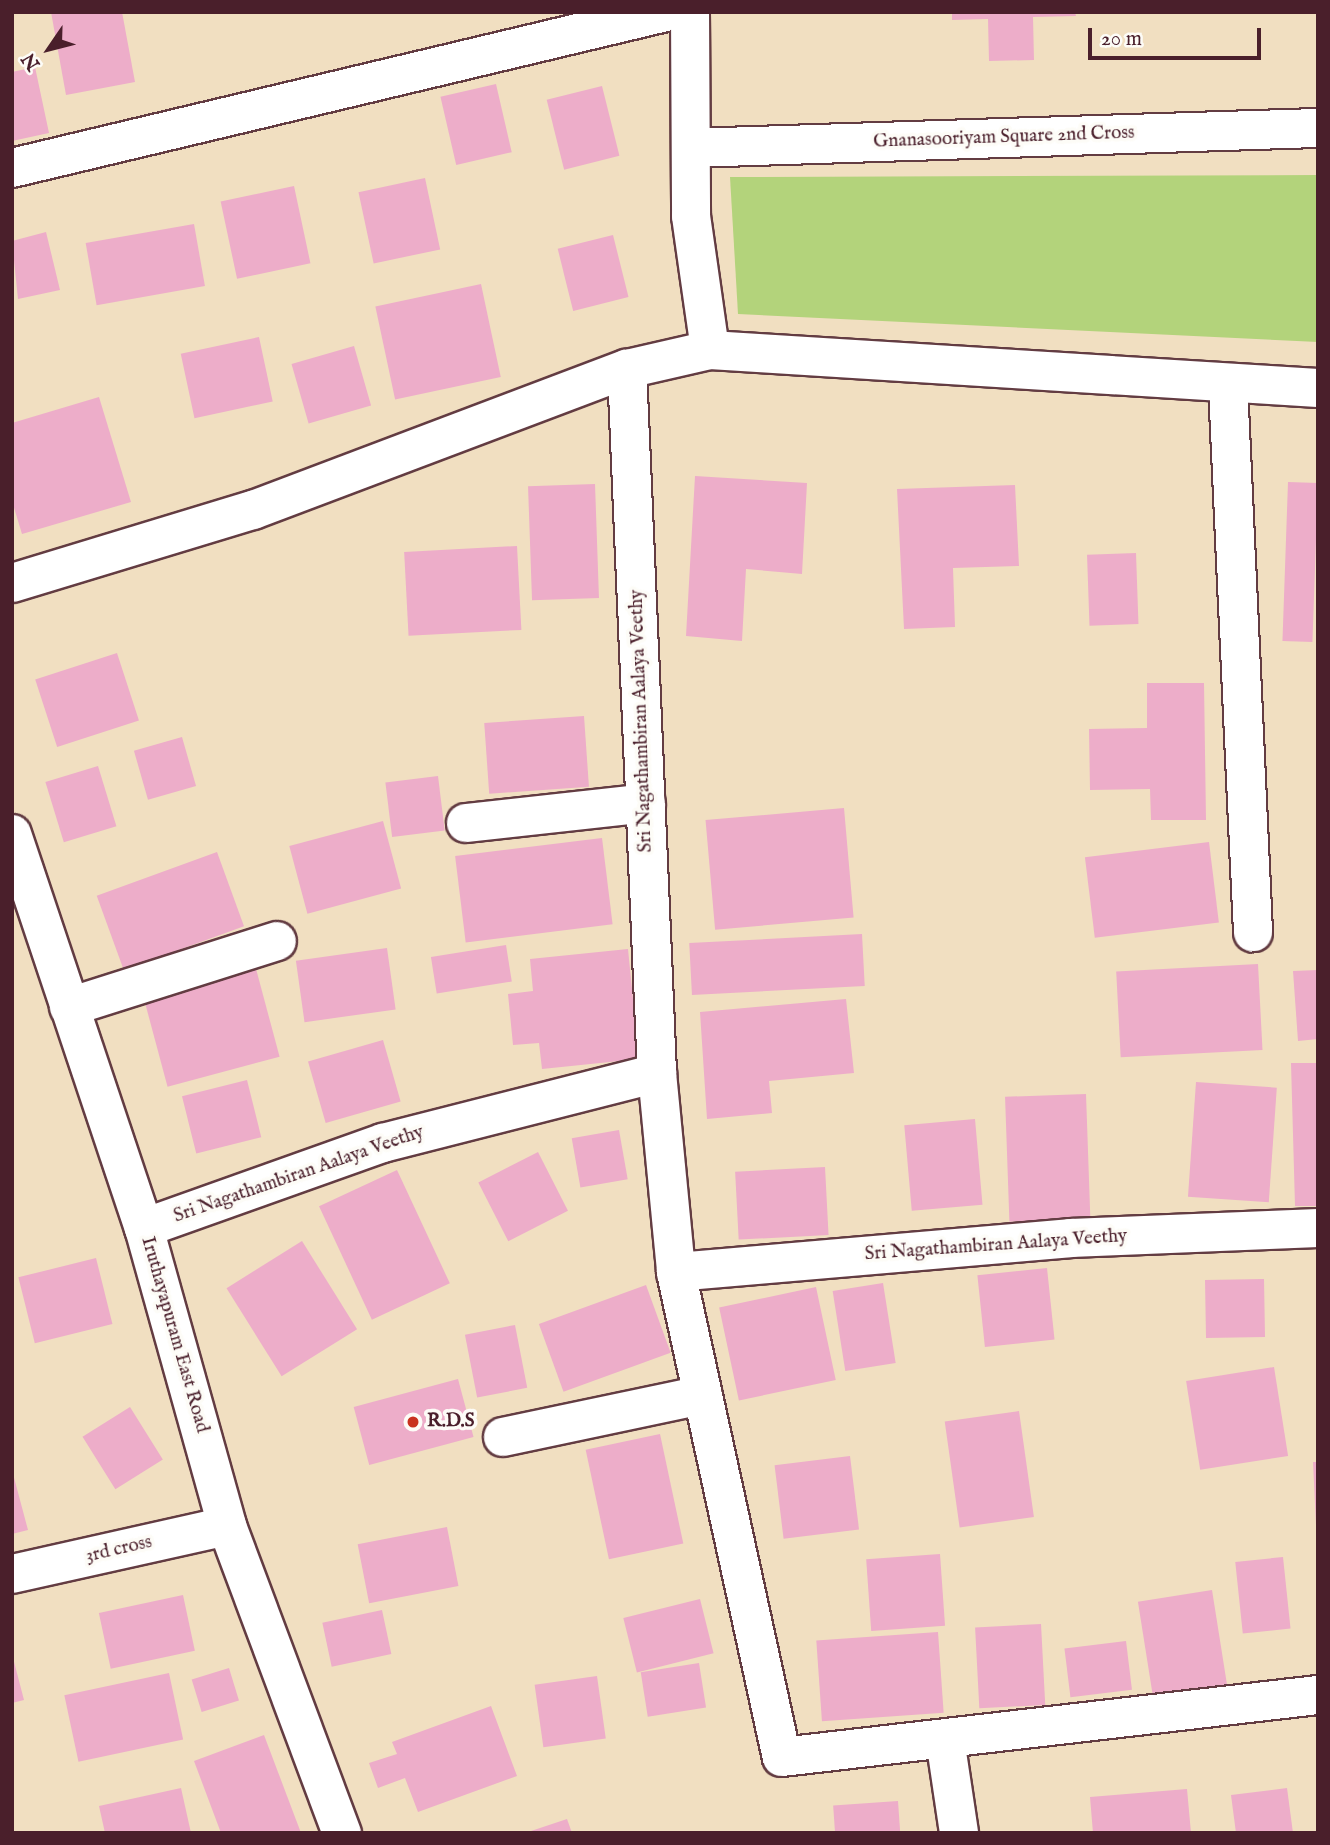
<!DOCTYPE html>
<style>
body{margin:0}
#map{position:relative;width:1330px;height:1845px;overflow:hidden;background:#f1dfc1;font-family:"IM FELL English",serif}
div>[style]{position:absolute}
[style*='--x']{left:calc(var(--x)*1px);top:calc(var(--y)*1px);width:calc(var(--w)*1px);rotate:calc(var(--a)*1deg)}
.green>*{inset:0;background:#b3d37b}
.building>*{inset:0;background:#edadc9;transform-origin:0 0}
.roads{filter:drop-shadow(2px 0 #633c42) drop-shadow(-2px 0 #633c42) drop-shadow(0 2px #633c42) drop-shadow(0 -2px #633c42)}
.minor>*{height:38px;margin:-19px;padding:0 19px;transform-origin:19px;border-radius:19px;background:#fff}
.major>*{height:38px;margin:-19px;padding:0 19px;transform-origin:19px;border-radius:19px;background:#fff}
.dots>*{width:19px;height:19px;translate:-50% -50%;box-sizing:border-box;border:4px solid #fdfcf7;border-radius:50%}
span{translate:-50% -50%;white-space:nowrap;text-align:center;line-height:1.15;-webkit-text-stroke:7px #fdfcf7;paint-order:stroke}
.street-label{font-size:19px;color:#4a1f2b}
.poi-label{font-size:19px;color:#4a1f2b;font-weight:700}
.left{translate:0 -50%;text-align:left}
.frame{position:absolute;inset:0;border:14px solid #4a1f2b;pointer-events:none}
.north{position:absolute;left:14px;top:14px;width:70px;height:70px;-webkit-text-stroke:5px #fdfcf7;paint-order:stroke;rotate:235deg;font-size:19px;font-weight:700;line-height:28px;text-align:center;color:#4a1f2b}
.north::after{content:'';display:block;margin:auto;width:24px;height:32px;background:#4a1f2b;clip-path:polygon(50% 0,100% 100%,50% 72%,0 100%)}
.scale{position:absolute;left:1088px;top:28px;width:173px;height:32px;box-sizing:border-box;border:4px solid #4a1f2b;border-top:0;padding-left:9px;font-size:21px;line-height:24px;white-space:nowrap;color:#4a1f2b;-webkit-text-stroke:5px #fdfcf7;paint-order:stroke}
</style>
<div id="map">
<div class="green">
<i style="clip-path:polygon(1318px 175px,1318px 342px,738px 314px,730px 177px)"></i>
</div>
<div class="building">
<i style="clip-path:polygon(51px 12px,122px 12px,135px 82px,66px 95px)"></i>
<i style="clip-path:polygon(952px 12px,1075px 12px,1076px 16px,1033px 17px,1034px 60px,989px 61px,988px 19px,952px 20px)"></i>
<i style="clip-path:polygon(35px 67px,49px 133px,12px 141px,12px 72px)"></i>
<i style="left:496px;top:84px;width:70px;height:57px;rotate:77deg"></i>
<i style="left:602px;top:86px;width:72px;height:57px;rotate:76deg"></i>
<i style="left:425px;top:178px;width:73px;height:68px;rotate:78deg"></i>
<i style="left:294px;top:186px;width:79px;height:75px;rotate:78deg"></i>
<i style="left:194px;top:224px;width:63px;height:110px;rotate:80deg"></i>
<i style="clip-path:polygon(46px 232px,60px 290px,18px 299px,12px 241px)"></i>
<i style="left:613px;top:235px;width:64px;height:57px;rotate:76deg"></i>
<i style="left:481px;top:284px;width:95px;height:108px;rotate:78deg"></i>
<i style="left:259px;top:337px;width:66px;height:80px;rotate:78deg"></i>
<i style="left:354px;top:346px;width:62px;height:65px;rotate:74deg"></i>
<i style="clip-path:polygon(99px 397px,131px 502px,22px 534px,12px 501px,12px 423px)"></i>
<i style="clip-path:polygon(695px 476px,807px 483px,802px 574px,746px 569px,742px 641px,686px 636px)"></i>
<i style="left:1288px;top:482px;width:30px;height:159px;rotate:2deg"></i>
<i style="left:595px;top:484px;width:114px;height:67px;rotate:88deg"></i>
<i style="clip-path:polygon(1015px 485px,1019px 566px,953px 568px,955px 627px,904px 629px,897px 489px)"></i>
<i style="left:517px;top:546px;width:84px;height:113px;rotate:87deg"></i>
<i style="left:1136px;top:553px;width:71px;height:49px;rotate:88deg"></i>
<i style="left:117px;top:653px;width:71px;height:86px;rotate:72deg"></i>
<i style="clip-path:polygon(1147px 683px,1204px 683px,1206px 820px,1151px 820px,1150px 789px,1090px 790px,1089px 729px,1147px 728px)"></i>
<i style="left:584px;top:716px;width:71px;height:100px;rotate:86deg"></i>
<i style="left:182px;top:737px;width:51px;height:50px;rotate:74deg"></i>
<i style="left:98px;top:766px;width:63px;height:55px;rotate:73deg"></i>
<i style="left:438px;top:776px;width:55px;height:53px;rotate:83deg"></i>
<i style="left:844px;top:808px;width:110px;height:139px;rotate:85deg"></i>
<i style="left:383px;top:821px;width:70px;height:97px;rotate:75deg"></i>
<i style="left:602px;top:838px;width:87px;height:148px;rotate:83deg"></i>
<i style="left:1209px;top:842px;width:81px;height:125px;rotate:83deg"></i>
<i style="left:217px;top:852px;width:79px;height:128px;rotate:70deg"></i>
<i style="left:862px;top:934px;width:52px;height:173px;rotate:87deg"></i>
<i style="left:506px;top:945px;width:37px;height:76px;rotate:81deg"></i>
<i style="left:387px;top:948px;width:62px;height:92px;rotate:82deg"></i>
<i style="clip-path:polygon(628px 949px,639px 1059px,542px 1069px,539px 1043px,513px 1045px,508px 994px,533px 991px,530px 959px)"></i>
<i style="left:1258px;top:964px;width:86px;height:142px;rotate:87deg"></i>
<i style="left:255px;top:965px;width:95px;height:116px;rotate:75deg"></i>
<i style="clip-path:polygon(1318px 970px,1318px 1039px,1298px 1041px,1293px 971px)"></i>
<i style="clip-path:polygon(846px 999px,854px 1073px,769px 1081px,772px 1113px,707px 1119px,700px 1012px)"></i>
<i style="left:383px;top:1040px;width:64px;height:78px;rotate:74deg"></i>
<i style="clip-path:polygon(1291px 1063px,1318px 1063px,1318px 1206px,1295px 1206px)"></i>
<i style="left:247px;top:1080px;width:59px;height:67px;rotate:76deg"></i>
<i style="left:1196px;top:1082px;width:81px;height:115px;rotate:4deg"></i>
<i style="left:1086px;top:1094px;width:125px;height:81px;rotate:88deg"></i>
<i style="left:975px;top:1119px;width:86px;height:71px;rotate:85deg"></i>
<i style="left:619px;top:1130px;width:50px;height:48px;rotate:80deg"></i>
<i style="left:538px;top:1152px;width:66px;height:67px;rotate:63deg"></i>
<i style="left:825px;top:1167px;width:68px;height:90px;rotate:87deg"></i>
<i style="left:397px;top:1170px;width:125px;height:86px;rotate:65deg"></i>
<i style="left:302px;top:1241px;width:104px;height:89px;rotate:58deg"></i>
<i style="left:96px;top:1258px;width:68px;height:80px;rotate:76deg"></i>
<i style="left:1047px;top:1268px;width:72px;height:70px;rotate:84deg"></i>
<i style="left:1264px;top:1279px;width:58px;height:59px;rotate:89deg"></i>
<i style="left:883px;top:1283px;width:81px;height:51px;rotate:81deg"></i>
<i style="left:646px;top:1285px;width:72px;height:114px;rotate:70deg"></i>
<i style="left:816px;top:1287px;width:95px;height:99px;rotate:78deg"></i>
<i style="left:515px;top:1325px;width:64px;height:51px;rotate:79deg"></i>
<i style="left:1274px;top:1367px;width:90px;height:89px;rotate:81deg"></i>
<i style="left:458px;top:1379px;width:60px;height:108px;rotate:75deg"></i>
<i style="left:130px;top:1407px;width:62px;height:56px;rotate:58deg"></i>
<i style="left:1019px;top:1411px;width:107px;height:75px;rotate:82deg"></i>
<i style="left:660px;top:1434px;width:112px;height:76px;rotate:78deg"></i>
<i style="left:850px;top:1456px;width:74px;height:76px;rotate:83deg"></i>
<i style="clip-path:polygon(1313px 1462px,1318px 1462px,1318px 1525px,1316px 1525px)"></i>
<i style="clip-path:polygon(12px 1470px,28px 1530px,12px 1534px)"></i>
<i style="left:447px;top:1527px;width:60px;height:91px;rotate:79deg"></i>
<i style="left:940px;top:1554px;width:72px;height:74px;rotate:86deg"></i>
<i style="left:1283px;top:1557px;width:72px;height:48px;rotate:84deg"></i>
<i style="left:1212px;top:1590px;width:113px;height:75px;rotate:81deg"></i>
<i style="left:183px;top:1595px;width:57px;height:86px;rotate:78deg"></i>
<i style="left:700px;top:1599px;width:56px;height:79px;rotate:76deg"></i>
<i style="left:382px;top:1610px;width:45px;height:61px;rotate:78deg"></i>
<i style="left:1041px;top:1624px;width:81px;height:66px;rotate:87deg"></i>
<i style="left:938px;top:1632px;width:81px;height:122px;rotate:86deg"></i>
<i style="left:1126px;top:1641px;width:49px;height:62px;rotate:83deg"></i>
<i style="clip-path:polygon(12px 1654px,24px 1700px,12px 1703px)"></i>
<i style="left:699px;top:1663px;width:45px;height:59px;rotate:81deg"></i>
<i style="left:229px;top:1668px;width:34px;height:39px;rotate:73deg"></i>
<i style="left:169px;top:1673px;width:68px;height:107px;rotate:78deg"></i>
<i style="left:597px;top:1676px;width:63px;height:63px;rotate:82deg"></i>
<i style="clip-path:polygon(491px 1706px,517px 1776px,418px 1812px,405px 1778px,378px 1788px,369px 1763px,397px 1754px,392px 1742px)"></i>
<i style="clip-path:polygon(264px 1735px,301px 1833px,221px 1833px,194px 1761px)"></i>
<i style="clip-path:polygon(181px 1788px,191px 1833px,105px 1833px,99px 1806px)"></i>
<i style="clip-path:polygon(1287px 1788px,1293px 1833px,1236px 1833px,1231px 1795px)"></i>
<i style="clip-path:polygon(1187px 1789px,1191px 1833px,1093px 1833px,1090px 1797px)"></i>
<i style="left:898px;top:1801px;width:32px;height:65px;rotate:86deg"></i>
<i style="clip-path:polygon(567px 1819px,572px 1833px,528px 1833px,528px 1832px)"></i>
</div>
<div class="roads">
<div class="minor">
<i style="--x:690;--y:12;--w:204;--a:89.7"></i>
<i style="--x:691;--y:216;--w:135;--a:81.9"></i>
<i style="--x:691;--y:148;--w:627;--a:-1.83"></i>
<i style="--x:12;--y:168;--w:672;--a:-13.42"></i>
<i style="--x:1228;--y:386;--w:547;--a:87.38"></i>
<i style="--x:12;--y:583;--w:252;--a:-16.9"></i>
<i style="--x:253;--y:510;--w:400;--a:-20.7"></i>
<i style="--x:627;--y:369;--w:85;--a:-12.9"></i>
<i style="--x:710;--y:350;--w:609;--a:3.58"></i>
<i style="--x:466;--y:823;--w:181;--a:-6.3"></i>
<i style="--x:69;--y:1007;--w:218;--a:-17.6"></i>
<i style="--x:657;--y:1073;--w:200;--a:84.5"></i>
<i style="--x:676;--y:1272;--w:496;--a:77.7"></i>
<i style="--x:782;--y:1757;--w:540;--a:-6.6"></i>
<i style="--x:144;--y:1228;--w:254;--a:-19.6"></i>
<i style="--x:383;--y:1143;--w:283;--a:-14.3"></i>
<i style="--x:657;--y:1073;--w:705;--a:-92.44"></i>
<i style="--x:676;--y:1272;--w:396;--a:-4.9"></i>
<i style="--x:1071;--y:1238;--w:247;--a:-2.3"></i>
<i style="--x:503;--y:1437;--w:204;--a:-11.9"></i>
<i style="--x:12;--y:1574;--w:220;--a:-12.6"></i>
<i style="--x:945;--y:1739;--w:95;--a:81.5"></i>
</div>
<div class="major">
<i style="--x:12;--y:834;--w:416;--a:71.5"></i>
<i style="--x:144;--y:1228;--w:309;--a:74.4"></i>
<i style="--x:227;--y:1526;--w:328;--a:69.5"></i>
</div>
</div>
<div class="dots">
<i style="left:413px;top:1422px;background:#c8321e"></i>
</div>
<div class="street-label">
<span style="left:1004px;top:138px;rotate:-2deg">Gnanasooriyam Square 2nd Cross</span>
<span style="left:642px;top:721px;rotate:-92deg">Sri Nagathambiran Aalaya Veethy</span>
<span style="left:299px;top:1175px;rotate:-19deg">Sri Nagathambiran Aalaya Veethy</span>
<span style="left:996px;top:1246px;rotate:-4deg">Sri Nagathambiran Aalaya Veethy</span>
<span style="left:174px;top:1335px;rotate:74deg">Iruthayapuram East Road</span>
<span style="left:119px;top:1550px;rotate:-13deg">3rd cross</span>
</div>
<div class="poi-label">
<span class="left" style="left:427px;top:1422px">R.D.S</span>
</div>
<div class="frame"></div>
<div class="north">N</div>
<div class="scale">20 m</div>
</div>
